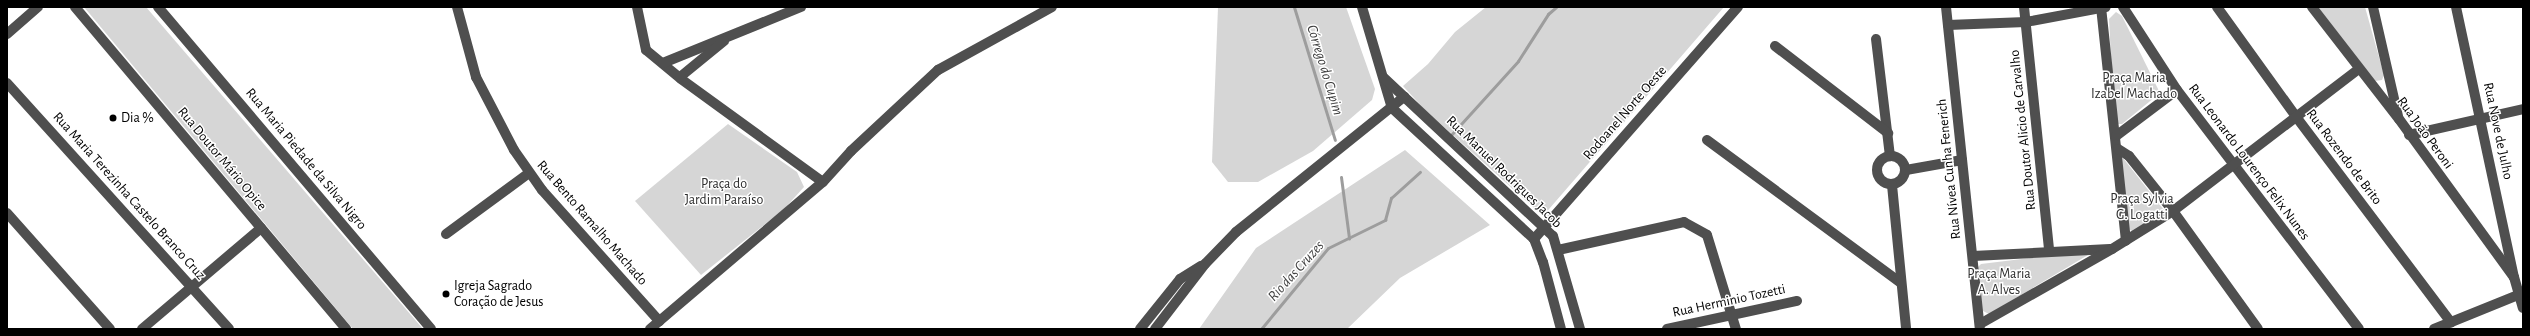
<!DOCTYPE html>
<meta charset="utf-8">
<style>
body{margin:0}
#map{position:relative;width:2530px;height:336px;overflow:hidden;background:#fff;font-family:"Alegreya Sans",sans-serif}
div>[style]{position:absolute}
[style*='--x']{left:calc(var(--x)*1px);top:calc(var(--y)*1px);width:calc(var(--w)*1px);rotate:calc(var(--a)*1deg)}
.green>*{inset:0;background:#d6d6d6}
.stream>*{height:3px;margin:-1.5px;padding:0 1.5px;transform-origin:1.5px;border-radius:1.5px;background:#9d9d9d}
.minor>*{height:10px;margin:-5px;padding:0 5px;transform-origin:5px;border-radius:5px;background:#4f4f4f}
.minor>.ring{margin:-5px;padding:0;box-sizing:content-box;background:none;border:10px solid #4f4f4f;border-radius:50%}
.dots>*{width:11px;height:11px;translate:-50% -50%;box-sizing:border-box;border:2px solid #fff;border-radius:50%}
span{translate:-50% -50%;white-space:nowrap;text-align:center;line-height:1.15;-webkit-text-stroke:3px #fff;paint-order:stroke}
.park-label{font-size:14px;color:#2d2d2d}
.street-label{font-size:14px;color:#000}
.poi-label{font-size:14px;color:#000}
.left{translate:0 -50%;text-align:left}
.water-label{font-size:15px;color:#3e3e3e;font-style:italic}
.frame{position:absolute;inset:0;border:8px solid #000;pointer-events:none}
</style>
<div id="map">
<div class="green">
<i style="clip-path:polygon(84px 7px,146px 7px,423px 329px,353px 329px)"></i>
<i style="clip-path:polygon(1218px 7px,1346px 7px,1375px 89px,1372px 100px,1313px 151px,1258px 182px,1228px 182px,1212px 162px)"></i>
<i style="clip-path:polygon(1486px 7px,1724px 7px,1543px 216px,1425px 110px,1403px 86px,1428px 64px,1455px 32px)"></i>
<i style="clip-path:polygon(2318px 7px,2365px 7px,2384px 75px,2382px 80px,2375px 81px)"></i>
<i style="clip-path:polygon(2116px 12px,2122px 16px,2160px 93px,2122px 124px,2118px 124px,2114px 118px,2109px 19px)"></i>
<i style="clip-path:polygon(728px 124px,797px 172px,804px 187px,784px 209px,701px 275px,635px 201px)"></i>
<i style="clip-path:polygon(1405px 150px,1490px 225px,1400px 278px,1347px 329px,1199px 329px,1256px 248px)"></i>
<i style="clip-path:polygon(2123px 158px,2164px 210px,2133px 232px,2129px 229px,2120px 159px)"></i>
<i style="clip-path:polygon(2087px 251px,2088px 255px,1989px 314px,1981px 310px,1978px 267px,1981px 264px)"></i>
</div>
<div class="stream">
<i style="--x:1294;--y:7;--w:139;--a:72.9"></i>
<i style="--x:1451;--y:135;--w:100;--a:-47.8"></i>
<i style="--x:1518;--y:61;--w:56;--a:-57.4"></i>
<i style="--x:1548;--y:14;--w:11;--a:-41"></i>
<i style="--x:1341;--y:177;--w:62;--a:82.5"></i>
<i style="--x:1261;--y:329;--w:105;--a:-50.4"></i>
<i style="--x:1328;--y:248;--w:64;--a:-26.2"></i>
<i style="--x:1385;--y:220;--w:23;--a:-75"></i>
<i style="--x:1391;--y:198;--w:39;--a:-42"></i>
</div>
<div class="minor">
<i style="--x:75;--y:7;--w:421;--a:49.9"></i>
<i style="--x:158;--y:7;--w:422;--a:49.7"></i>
<i style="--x:457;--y:7;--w:73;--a:74.8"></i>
<i style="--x:476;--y:77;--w:82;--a:62.5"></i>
<i style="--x:514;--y:150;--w:49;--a:55"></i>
<i style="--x:542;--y:190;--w:176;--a:48.2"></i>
<i style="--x:637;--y:7;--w:44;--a:78.2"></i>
<i style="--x:646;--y:50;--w:45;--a:39.6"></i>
<i style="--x:681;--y:79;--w:175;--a:36"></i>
<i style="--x:1362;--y:7;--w:105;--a:73.5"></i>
<i style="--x:1392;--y:108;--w:193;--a:42.7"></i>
<i style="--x:1534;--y:239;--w:25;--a:69"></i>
<i style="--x:1543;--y:262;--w:69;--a:75"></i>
<i style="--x:1946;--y:7;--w:324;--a:84"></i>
<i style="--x:2024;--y:7;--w:245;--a:84.1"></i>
<i style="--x:2101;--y:7;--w:235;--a:83.9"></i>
<i style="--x:2123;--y:7;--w:99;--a:57"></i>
<i style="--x:2177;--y:90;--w:300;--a:52.7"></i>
<i style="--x:2217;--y:7;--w:137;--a:54.2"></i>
<i style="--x:2297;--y:118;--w:256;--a:53"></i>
<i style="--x:2312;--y:7;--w:142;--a:52.2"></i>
<i style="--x:2399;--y:119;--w:195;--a:54"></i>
<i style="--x:2373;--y:7;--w:112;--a:77.1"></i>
<i style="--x:2456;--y:7;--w:276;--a:77.9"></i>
<i style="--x:2514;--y:277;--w:32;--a:74"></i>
<i style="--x:1948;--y:25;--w:78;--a:-2.2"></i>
<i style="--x:2026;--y:22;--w:81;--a:-10.6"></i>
<i style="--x:7;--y:34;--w:41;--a:-41.1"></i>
<i style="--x:1876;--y:39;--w:118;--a:83.2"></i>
<i style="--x:1775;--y:46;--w:143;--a:37.6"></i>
<i style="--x:663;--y:63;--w:149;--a:-22.1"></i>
<i style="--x:680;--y:77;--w:57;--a:-39.3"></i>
<i style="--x:1384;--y:78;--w:231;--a:43.1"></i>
<i style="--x:1553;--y:236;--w:97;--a:73.8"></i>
<i style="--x:7;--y:83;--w:331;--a:47.9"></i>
<i style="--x:2409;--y:135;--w:117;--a:-12.8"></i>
<i style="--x:2116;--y:136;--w:76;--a:-37"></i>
<i style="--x:1707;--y:140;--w:241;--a:36.4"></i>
<i style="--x:2118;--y:149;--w:13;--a:32"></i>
<i style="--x:2129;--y:156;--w:70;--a:51.3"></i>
<i style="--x:2173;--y:211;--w:145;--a:54.2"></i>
<i class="ring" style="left:1877px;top:156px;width:18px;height:18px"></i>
<i style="--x:1906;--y:170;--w:57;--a:-10.1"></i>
<i style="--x:1892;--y:185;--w:145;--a:84.4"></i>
<i style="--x:7;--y:213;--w:155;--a:48.4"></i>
<i style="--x:446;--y:234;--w:103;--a:-36.3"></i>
<i style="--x:1534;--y:239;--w:309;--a:-48.7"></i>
<i style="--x:1558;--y:250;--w:129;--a:-12.5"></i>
<i style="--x:1684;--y:222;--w:26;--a:29"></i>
<i style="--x:1707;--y:235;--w:98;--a:72.9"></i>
<i style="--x:1973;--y:256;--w:137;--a:-2.9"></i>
<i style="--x:1980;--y:324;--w:152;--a:-29.6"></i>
<i style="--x:2112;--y:249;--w:72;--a:-31.9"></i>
<i style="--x:2173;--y:211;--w:234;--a:-37.4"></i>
<i style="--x:142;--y:329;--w:156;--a:-40.3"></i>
<i style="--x:650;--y:329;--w:227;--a:-40.4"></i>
<i style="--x:823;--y:182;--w:42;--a:-47.9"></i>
<i style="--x:851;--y:151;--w:119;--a:-43"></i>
<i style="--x:938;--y:70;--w:130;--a:-28.9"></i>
<i style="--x:1140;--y:329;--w:64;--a:-51.3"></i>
<i style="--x:1180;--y:279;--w:25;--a:-32"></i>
<i style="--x:1155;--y:329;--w:82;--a:-52.4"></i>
<i style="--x:1205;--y:264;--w:45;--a:-45.9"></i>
<i style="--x:1236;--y:232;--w:216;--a:-38.8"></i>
<i style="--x:1667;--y:329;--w:133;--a:-12.2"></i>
<i style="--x:2434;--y:329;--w:93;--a:-22.1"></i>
</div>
<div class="dots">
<i style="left:113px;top:118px;background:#000"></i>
<i style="left:446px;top:294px;background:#000"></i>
</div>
<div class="park-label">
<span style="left:2134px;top:86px">Praça Maria<br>Izabel Machado</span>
<span style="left:724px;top:192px">Praça do<br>Jardim Paraíso</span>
<span style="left:2142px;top:207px">Praça Sylvia<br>G. Logatti</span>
<span style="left:1999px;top:282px">Praça Maria<br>A. Alves</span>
</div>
<div class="street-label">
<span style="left:1625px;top:113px;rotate:-49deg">Rodoanel Norte Oeste</span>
<span style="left:2023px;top:130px;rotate:-96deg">Rua Doutor Alicio de Carvalho</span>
<span style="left:2498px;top:131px;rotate:78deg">Rua Nove de Julho</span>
<span style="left:2425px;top:133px;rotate:54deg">Rua João Peroni</span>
<span style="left:2344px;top:157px;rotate:53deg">Rua Rozendo de Brito</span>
<span style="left:222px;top:159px;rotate:50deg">Rua Doutor Mário Opice</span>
<span style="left:306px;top:159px;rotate:50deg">Rua Maria Piedade da Silva Nigro</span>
<span style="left:2249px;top:162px;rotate:53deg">Rua Leonardo Lourenço Felix Nunes</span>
<span style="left:1949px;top:169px;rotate:-96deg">Rua Nívea Cunha Fenerich</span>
<span style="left:1504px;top:172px;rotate:44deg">Rua Manuel Rodrigues Jacob</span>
<span style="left:129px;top:196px;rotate:48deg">Rua Maria Terezinha Castelo Branco Cruz</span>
<span style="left:592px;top:223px;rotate:49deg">Rua Bento Ramalho Machado</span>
<span style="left:1729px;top:301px;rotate:-12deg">Rua Herminio Tozetti</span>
</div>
<div class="poi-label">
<span class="left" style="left:121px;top:118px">Dia %</span>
<span class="left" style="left:454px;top:294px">Igreja Sagrado<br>Coração de Jesus</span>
</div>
<div class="water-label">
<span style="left:1325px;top:70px;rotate:73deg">Córrego do Cupim</span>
<span style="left:1296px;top:271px;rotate:-48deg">Rio das Cruzes</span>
</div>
<div class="frame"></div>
</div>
